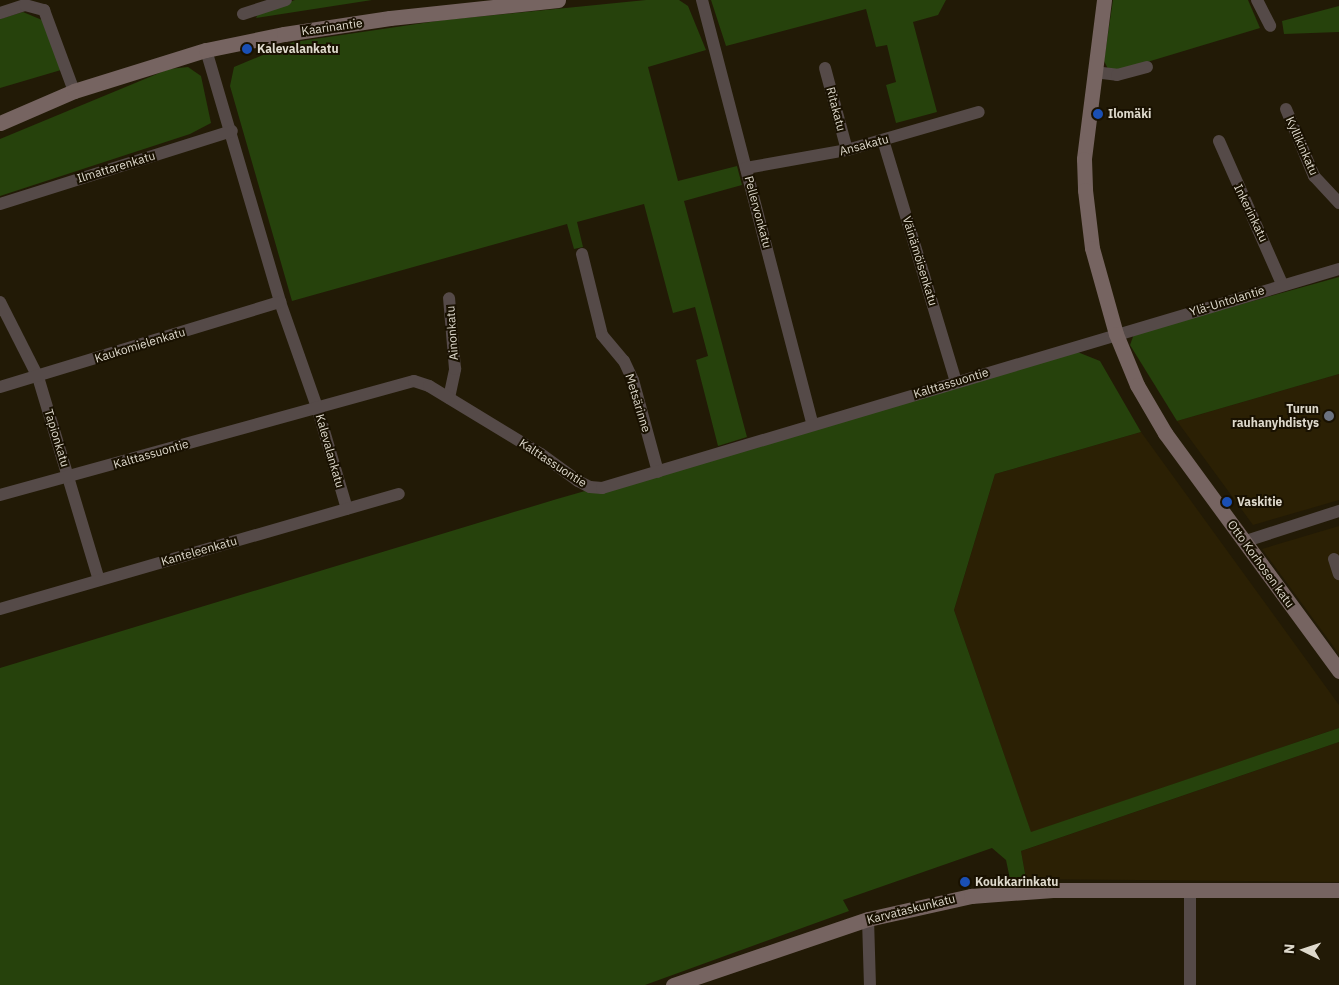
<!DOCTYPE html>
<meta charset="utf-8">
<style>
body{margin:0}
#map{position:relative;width:1339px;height:985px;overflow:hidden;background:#221a06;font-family:"IBM Plex Sans",sans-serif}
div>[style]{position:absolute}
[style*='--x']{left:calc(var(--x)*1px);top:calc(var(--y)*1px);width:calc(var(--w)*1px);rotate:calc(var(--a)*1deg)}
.built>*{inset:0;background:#2b2004}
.green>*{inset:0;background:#26420c}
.street>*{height:12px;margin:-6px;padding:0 6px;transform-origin:6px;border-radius:6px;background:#554a48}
.secondary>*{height:15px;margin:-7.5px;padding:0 7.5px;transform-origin:7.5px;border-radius:7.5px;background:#766461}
.dots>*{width:14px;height:14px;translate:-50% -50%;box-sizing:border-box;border:2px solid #191101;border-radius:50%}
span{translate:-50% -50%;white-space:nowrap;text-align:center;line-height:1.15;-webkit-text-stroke:4px #191101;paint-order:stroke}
.street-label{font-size:12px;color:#ded9cc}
.poi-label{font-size:12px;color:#ded9cc;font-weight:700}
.left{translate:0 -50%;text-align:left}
.right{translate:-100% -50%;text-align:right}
.north{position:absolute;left:1279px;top:925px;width:50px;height:50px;-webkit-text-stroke:4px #191101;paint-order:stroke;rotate:274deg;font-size:14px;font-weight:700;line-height:20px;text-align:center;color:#ded9cc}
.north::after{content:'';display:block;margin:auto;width:18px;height:22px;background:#ded9cc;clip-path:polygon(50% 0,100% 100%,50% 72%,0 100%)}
</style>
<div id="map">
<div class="built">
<i style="clip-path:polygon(1339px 374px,1339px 500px,1253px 525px,1177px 421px)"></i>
<i style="clip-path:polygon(1141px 432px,1339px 705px,1339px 728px,1031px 833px,954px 610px,995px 474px)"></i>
<i style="clip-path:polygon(1339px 526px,1339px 654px,1262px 549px)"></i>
<i style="clip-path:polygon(1339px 742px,1339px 882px,1026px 879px,1021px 851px)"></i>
</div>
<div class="green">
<i style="clip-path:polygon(295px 0,372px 0,256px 18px,259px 12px)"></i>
<i style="clip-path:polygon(646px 0,679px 0,688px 6px,706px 50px,648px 67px,678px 181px,737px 166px,742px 185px,684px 201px,747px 437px,718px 446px,696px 360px,708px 356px,695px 307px,673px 313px,644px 204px,577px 222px,583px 247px,574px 249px,567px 224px,292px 301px,230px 86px,234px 67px,294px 42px,444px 20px)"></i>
<i style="clip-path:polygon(711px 0,946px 0,938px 15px,913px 22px,937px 112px,896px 123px,886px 85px,896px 82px,887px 45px,876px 47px,866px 9px,726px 46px)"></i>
<i style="clip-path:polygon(1113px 0,1248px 0,1260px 28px,1114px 72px,1108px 69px,1104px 61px)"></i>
<i style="clip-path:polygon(1339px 6px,1339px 32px,1284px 34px,1282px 21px)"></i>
<i style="clip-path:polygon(23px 12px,42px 20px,61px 70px,0 88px,0 19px)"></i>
<i style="clip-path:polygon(188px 67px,201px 76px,211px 123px,190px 134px,0 196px,0 139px,169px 69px)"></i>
<i style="clip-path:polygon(1339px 277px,1339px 374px,1177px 421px,1130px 345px,1134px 334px)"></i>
<i style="clip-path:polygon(1075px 351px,1100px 361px,1141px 432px,995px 474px,954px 610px,1031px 832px,1339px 728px,1339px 742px,1021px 851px,1026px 879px,1010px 879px,1006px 860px,992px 848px,843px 900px,849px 911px,645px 985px,0 985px,0 668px,557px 499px)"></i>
</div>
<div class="street">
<i style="--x:702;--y:0;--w:439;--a:75.4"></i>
<i style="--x:1257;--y:0;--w:29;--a:63"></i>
<i style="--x:0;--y:13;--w:26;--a:-18"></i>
<i style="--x:25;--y:5;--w:20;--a:15"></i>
<i style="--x:44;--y:10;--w:86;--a:69.7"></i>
<i style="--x:243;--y:14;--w:45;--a:-18"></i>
<i style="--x:206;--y:50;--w:263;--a:73.6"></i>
<i style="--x:280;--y:302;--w:111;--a:70.6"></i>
<i style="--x:317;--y:407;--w:106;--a:73.6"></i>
<i style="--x:825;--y:68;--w:85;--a:75"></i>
<i style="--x:1094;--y:72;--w:23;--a:7"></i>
<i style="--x:1117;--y:75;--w:31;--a:-15"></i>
<i style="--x:1286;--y:109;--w:73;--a:67.3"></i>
<i style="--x:1314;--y:176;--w:37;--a:47"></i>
<i style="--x:883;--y:140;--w:253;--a:73.2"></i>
<i style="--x:1219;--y:141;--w:156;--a:66.2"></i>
<i style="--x:746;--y:168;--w:103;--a:-10.1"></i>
<i style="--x:847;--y:150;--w:137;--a:-16.1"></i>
<i style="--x:0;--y:204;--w:243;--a:-17.5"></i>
<i style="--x:582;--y:254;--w:83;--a:76.1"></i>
<i style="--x:602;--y:335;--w:34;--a:50"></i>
<i style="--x:624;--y:361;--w:21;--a:65"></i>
<i style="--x:633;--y:380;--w:95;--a:74.8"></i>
<i style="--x:0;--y:302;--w:84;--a:63.1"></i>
<i style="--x:38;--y:377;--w:212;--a:73.3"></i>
<i style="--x:0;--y:387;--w:293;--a:-16.9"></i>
<i style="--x:449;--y:398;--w:30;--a:-78"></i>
<i style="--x:455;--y:369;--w:71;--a:-94.8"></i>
<i style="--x:0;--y:495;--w:429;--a:-15.4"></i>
<i style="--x:414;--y:381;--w:16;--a:18"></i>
<i style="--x:429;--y:386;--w:131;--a:31.3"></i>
<i style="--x:541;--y:454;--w:46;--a:36.1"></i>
<i style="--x:578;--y:481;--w:13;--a:27"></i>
<i style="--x:590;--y:487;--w:12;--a:5"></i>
<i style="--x:602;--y:488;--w:769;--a:-16.55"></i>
<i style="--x:1246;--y:541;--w:98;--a:-17.9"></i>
<i style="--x:1334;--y:559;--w:16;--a:72"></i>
<i style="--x:0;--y:609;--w:415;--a:-16.1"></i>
<i style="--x:868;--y:919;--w:66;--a:88.3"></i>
<i style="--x:1190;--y:985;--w:95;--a:-90"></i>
</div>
<div class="secondary">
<i style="--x:1104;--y:0;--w:160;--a:97.2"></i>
<i style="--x:1084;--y:159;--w:31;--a:88"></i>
<i style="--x:1085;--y:190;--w:58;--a:83.1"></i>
<i style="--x:1092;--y:248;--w:89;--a:74.4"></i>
<i style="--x:1116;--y:334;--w:55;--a:67.6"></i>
<i style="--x:1137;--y:385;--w:56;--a:59.7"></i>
<i style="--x:1165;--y:433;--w:295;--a:53.8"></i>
<i style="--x:0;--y:123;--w:81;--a:-23.4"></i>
<i style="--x:74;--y:91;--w:138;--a:-17.3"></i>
<i style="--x:206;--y:50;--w:80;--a:-11.6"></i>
<i style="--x:284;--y:34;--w:107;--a:-8.6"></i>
<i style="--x:390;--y:18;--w:169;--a:-6.1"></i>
<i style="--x:673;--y:985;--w:206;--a:-18.7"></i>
<i style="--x:868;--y:919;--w:106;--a:-12.6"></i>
<i style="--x:971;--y:896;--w:82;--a:-4.2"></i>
<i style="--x:1053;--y:890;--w:286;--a:0"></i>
</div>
<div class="dots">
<i style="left:247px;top:49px;background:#1a4fb4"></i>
<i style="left:1098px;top:114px;background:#1a4fb4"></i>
<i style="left:1329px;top:416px;background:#6b7280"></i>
<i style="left:1227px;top:502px;background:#1a4fb4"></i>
<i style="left:965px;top:882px;background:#1a4fb4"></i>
</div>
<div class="street-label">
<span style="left:332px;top:27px;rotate:-8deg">Kaarinantie</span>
<span style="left:836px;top:109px;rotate:75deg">Ritakatu</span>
<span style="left:864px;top:145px;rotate:-15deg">Ansakatu</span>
<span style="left:1302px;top:146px;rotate:66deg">Kyllikinkatu</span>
<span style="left:116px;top:167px;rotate:-17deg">Ilmattarenkatu</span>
<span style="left:758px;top:212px;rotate:75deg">Pellervonkatu</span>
<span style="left:1251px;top:213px;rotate:64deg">Inkerinkatu</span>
<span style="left:920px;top:261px;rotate:73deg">Väinämöisenkatu</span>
<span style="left:1227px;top:301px;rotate:-17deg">Ylä-Untolantie</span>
<span style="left:452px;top:333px;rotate:-94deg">Ainonkatu</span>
<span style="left:140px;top:345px;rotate:-17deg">Kaukomielenkatu</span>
<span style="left:951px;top:383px;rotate:-17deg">Kalttassuontie</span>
<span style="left:638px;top:403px;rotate:73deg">Metsärinne</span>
<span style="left:57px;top:438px;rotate:73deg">Tapionkatu</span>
<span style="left:330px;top:451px;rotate:74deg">Kalevalankatu</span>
<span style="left:151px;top:454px;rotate:-16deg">Kalttassuontie</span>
<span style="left:553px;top:463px;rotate:33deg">Kalttassuontie</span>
<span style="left:199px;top:551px;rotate:-16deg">Kanteleenkatu</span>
<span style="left:1261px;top:564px;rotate:54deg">Otto Korhosen katu</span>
<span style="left:911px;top:909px;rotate:-14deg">Karvataskunkatu</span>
</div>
<div class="poi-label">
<span class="left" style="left:257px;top:49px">Kalevalankatu</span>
<span class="left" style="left:1108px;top:114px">Ilomäki</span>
<span class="right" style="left:1319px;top:416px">Turun<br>rauhanyhdistys</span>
<span class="left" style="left:1237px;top:502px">Vaskitie</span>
<span class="left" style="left:975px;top:882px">Koukkarinkatu</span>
</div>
<div class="north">N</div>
</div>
